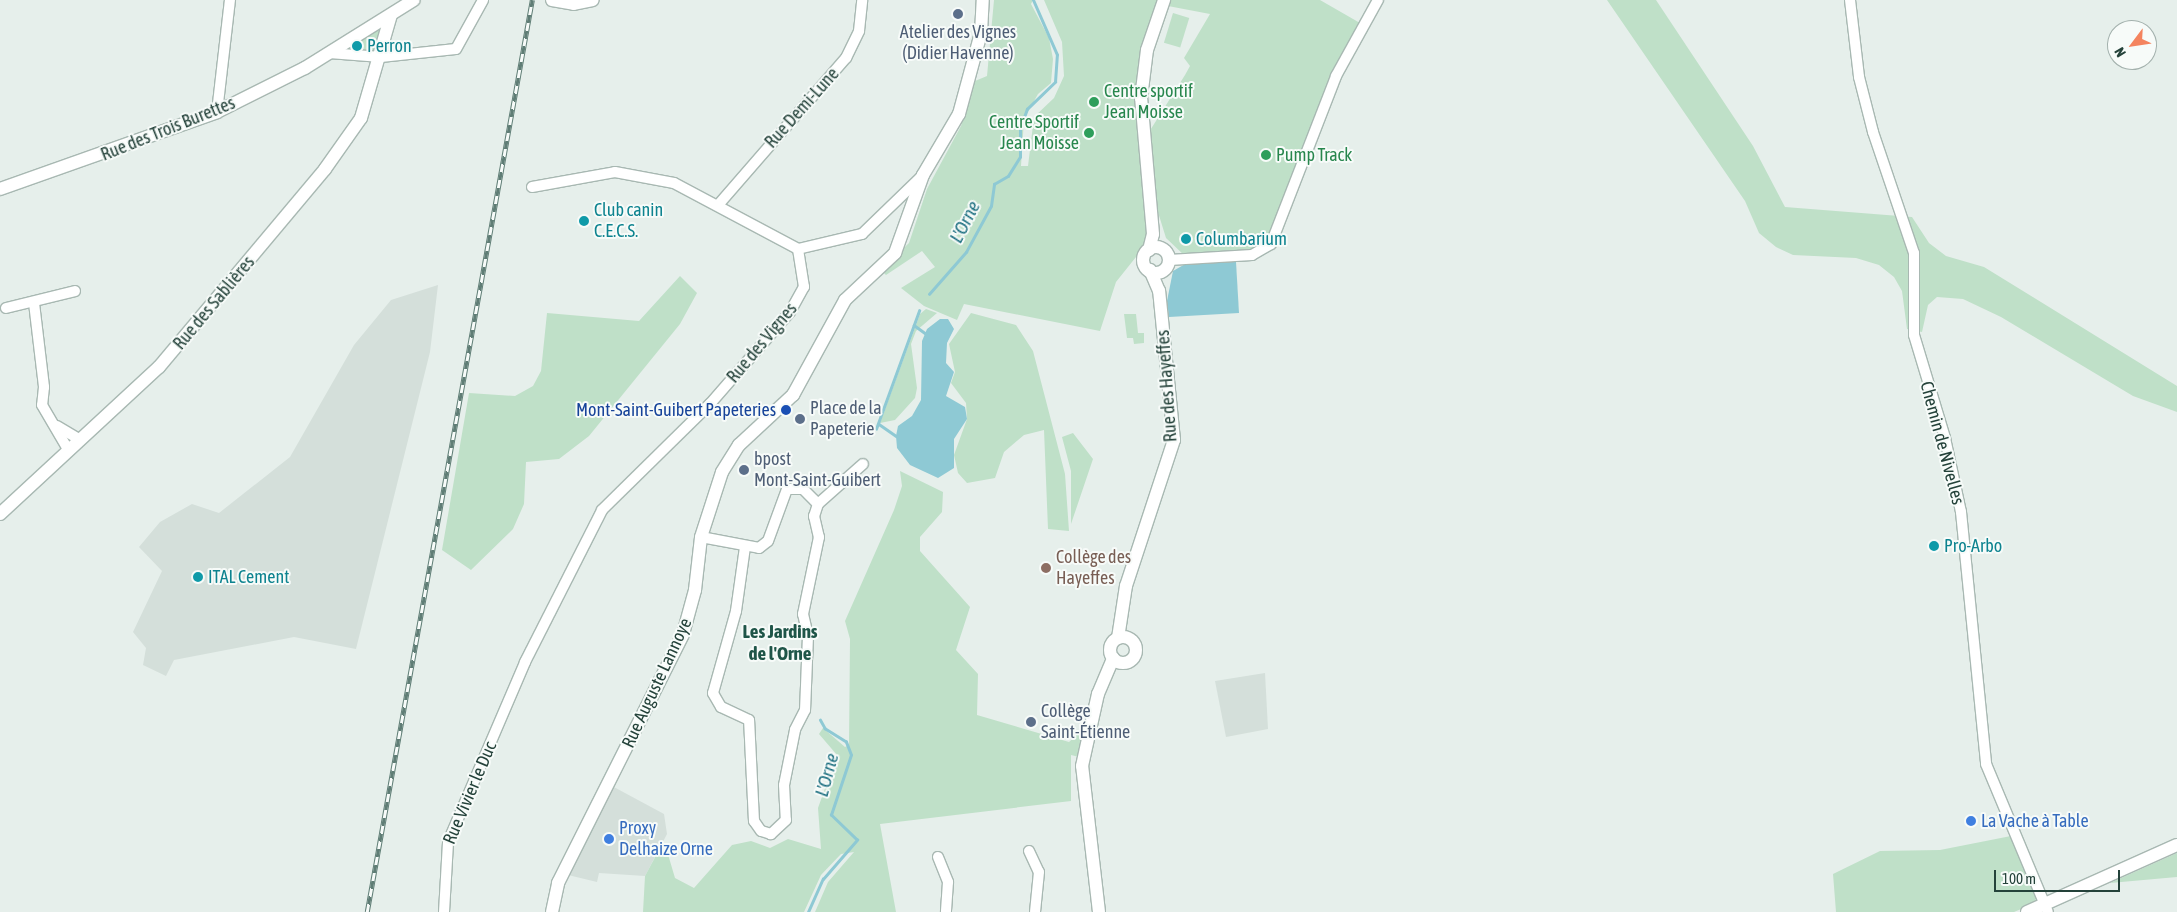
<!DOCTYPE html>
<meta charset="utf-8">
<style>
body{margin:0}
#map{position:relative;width:2177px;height:912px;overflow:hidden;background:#e6efeb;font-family:"Asap Condensed",sans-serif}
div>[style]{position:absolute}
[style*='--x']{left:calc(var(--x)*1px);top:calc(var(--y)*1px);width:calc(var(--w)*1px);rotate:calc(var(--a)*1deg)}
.built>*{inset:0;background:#d4dfda}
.green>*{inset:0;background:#bfe0c8;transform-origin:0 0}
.water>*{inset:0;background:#8ec9d4}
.stream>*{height:2.5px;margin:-1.25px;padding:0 1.25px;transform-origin:1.25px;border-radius:1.25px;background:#8ec9d4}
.roads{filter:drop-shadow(1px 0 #a8b8b2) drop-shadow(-1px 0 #a8b8b2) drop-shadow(0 1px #a8b8b2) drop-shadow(0 -1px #a8b8b2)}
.minor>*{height:10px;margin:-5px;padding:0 5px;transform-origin:5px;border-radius:5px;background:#fff}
.tertiary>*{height:12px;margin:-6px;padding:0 6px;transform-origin:6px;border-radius:6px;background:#fff}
.tertiary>.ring{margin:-6px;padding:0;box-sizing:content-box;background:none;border:12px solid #fff;border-radius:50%}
.rail>*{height:4.5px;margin-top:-2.25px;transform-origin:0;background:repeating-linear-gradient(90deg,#f7fbf9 0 8px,#5f7d75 0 16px);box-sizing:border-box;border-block:1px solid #5f7d75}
.dots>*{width:14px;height:14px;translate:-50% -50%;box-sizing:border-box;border:2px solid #f7fbf9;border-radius:50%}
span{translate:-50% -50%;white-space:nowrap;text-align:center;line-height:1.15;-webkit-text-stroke:4px #f7fbf9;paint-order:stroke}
.service-label{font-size:18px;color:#4e5e75}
.left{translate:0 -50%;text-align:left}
.culture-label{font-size:18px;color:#0d838f}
.leisure-label{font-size:18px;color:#27864d}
.right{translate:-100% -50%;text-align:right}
.street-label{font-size:18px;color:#24423a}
.transit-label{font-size:18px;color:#164399}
.education-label{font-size:18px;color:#785e54}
.shop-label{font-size:18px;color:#366cbe}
.water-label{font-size:19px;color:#1c6f80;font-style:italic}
.neighbourhood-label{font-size:19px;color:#1f5548;font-weight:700}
.north{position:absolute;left:2107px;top:20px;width:50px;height:50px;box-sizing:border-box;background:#f7fbf9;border:1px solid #a3b1ad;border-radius:50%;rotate:239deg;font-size:14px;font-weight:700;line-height:20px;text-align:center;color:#24423a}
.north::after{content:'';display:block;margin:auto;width:18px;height:22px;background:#f4845f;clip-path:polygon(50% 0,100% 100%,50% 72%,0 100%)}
.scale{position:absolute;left:1994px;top:870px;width:126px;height:22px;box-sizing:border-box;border:2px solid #24423a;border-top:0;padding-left:6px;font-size:15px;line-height:18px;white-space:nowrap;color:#24423a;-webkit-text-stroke:4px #f7fbf9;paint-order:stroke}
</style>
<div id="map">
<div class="built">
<i style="clip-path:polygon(438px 285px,430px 352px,356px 649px,294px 637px,174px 660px,166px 676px,143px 665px,146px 648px,133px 632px,162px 571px,139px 547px,160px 522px,192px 504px,219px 513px,290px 457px,354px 345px,391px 300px)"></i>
<i style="clip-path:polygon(1265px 673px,1268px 729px,1226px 737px,1215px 681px)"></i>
<i style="clip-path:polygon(612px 786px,664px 814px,667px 834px,645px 876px,599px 873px,597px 882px,568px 875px)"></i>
</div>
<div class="green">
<i style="clip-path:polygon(994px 0,1033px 0,1031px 4px,1049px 38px,1053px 59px,1051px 83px,1038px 94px,1024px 119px,1021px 166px,1028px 166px,1034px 117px,1054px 98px,1064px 76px,1062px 42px,1044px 0,1158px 0,1143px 48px,1148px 242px,1116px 282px,1100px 331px,964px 304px,957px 320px,924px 306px,901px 288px,935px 267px,922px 251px,886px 275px,881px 270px,909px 243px,927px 189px,961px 126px,975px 81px,987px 76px)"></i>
<i style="clip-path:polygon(1170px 0,1320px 0,1360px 23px,1269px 241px,1257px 251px,1185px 256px,1166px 238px,1157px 209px,1149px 132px,1185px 75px,1190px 66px,1184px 58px,1210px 14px,1168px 6px)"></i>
<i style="clip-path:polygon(1607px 0,1656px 0,1753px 146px,1785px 207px,1912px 217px,1929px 243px,1946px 256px,1984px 267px,2177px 386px,2177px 412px,2133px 396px,2001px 317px,1963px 299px,1937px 297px,1928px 305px,1922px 332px,1907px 329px,1902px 291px,1894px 277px,1879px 265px,1856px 258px,1793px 255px,1776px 247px,1759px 233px,1745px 201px)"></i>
<i style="left:1173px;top:13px;width:17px;height:31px;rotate:17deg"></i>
<i style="clip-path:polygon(377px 29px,382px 33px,374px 52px,349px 49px)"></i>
<i style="clip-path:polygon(680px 276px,697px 293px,680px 324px,589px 436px,559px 459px,526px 462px,524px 504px,513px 529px,471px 570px,442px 550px,469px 393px,515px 396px,533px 386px,541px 371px,547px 313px,639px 321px)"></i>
<i style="clip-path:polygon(926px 309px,937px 313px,916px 331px,911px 344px,917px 388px,915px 398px,895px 420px,880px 423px,920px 314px)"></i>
<i style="clip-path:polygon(971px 313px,1016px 325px,1033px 351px,1065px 474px,1069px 531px,1048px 529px,1044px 430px,1024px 435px,1004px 452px,995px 478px,967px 483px,958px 473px,954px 455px,967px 419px,966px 403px,951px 383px,955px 372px,949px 344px)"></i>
<i style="clip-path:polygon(1124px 314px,1136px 314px,1138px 333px,1144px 333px,1144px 343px,1134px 344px,1133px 338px,1127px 338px)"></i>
<i style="clip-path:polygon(1073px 433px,1093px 459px,1071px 524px,1071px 471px,1062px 437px)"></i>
<i style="clip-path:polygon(900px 471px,943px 492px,942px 512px,920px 537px,920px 551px,970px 607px,956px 650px,978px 674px,977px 715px,1069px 742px,1079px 733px,1084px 738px,1079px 757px,1071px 755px,1071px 801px,880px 824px,896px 912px,815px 912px,828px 882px,854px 852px,841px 854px,821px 875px,804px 912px,643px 912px,645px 876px,660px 848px,667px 851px,675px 878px,694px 888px,732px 845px,751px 841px,770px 848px,788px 839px,821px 849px,818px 808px,837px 755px,819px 734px,823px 728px,845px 747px,849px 745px,850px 639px,845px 621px,894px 510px,902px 486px)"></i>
<i style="clip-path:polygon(2011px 836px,2037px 893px,2035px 903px,2014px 912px,1836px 912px,1833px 874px,1880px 851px,1940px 850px)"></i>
<i style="clip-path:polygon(2177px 853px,2177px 877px,2110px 883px)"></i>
</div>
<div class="water">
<i style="clip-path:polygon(1236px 262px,1239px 313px,1169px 317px,1167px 301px,1173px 271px,1187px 263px)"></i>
<i style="clip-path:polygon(940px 319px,948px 319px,954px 329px,947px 343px,946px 363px,954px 372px,946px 396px,965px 407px,967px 419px,954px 439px,954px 468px,938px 478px,910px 465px,897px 448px,896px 436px,898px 426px,912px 416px,921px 400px,922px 341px,927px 329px)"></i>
</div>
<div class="stream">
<i style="--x:929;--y:294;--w:56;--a:-48.6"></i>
<i style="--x:966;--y:252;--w:52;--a:-61.5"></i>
<i style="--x:991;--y:206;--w:22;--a:-82"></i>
<i style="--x:994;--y:184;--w:16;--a:-30"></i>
<i style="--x:1008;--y:176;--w:22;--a:-58"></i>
<i style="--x:1020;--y:157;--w:28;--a:-90"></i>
<i style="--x:1020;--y:129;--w:21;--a:-71"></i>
<i style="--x:1027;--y:109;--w:39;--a:-44"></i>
<i style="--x:1055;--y:82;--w:27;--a:-86"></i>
<i style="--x:1057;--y:55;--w:60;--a:-113.6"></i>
<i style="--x:914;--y:325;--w:14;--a:36"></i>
<i style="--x:879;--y:424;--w:21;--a:35"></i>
<i style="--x:876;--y:429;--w:126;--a:-70"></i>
<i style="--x:808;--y:912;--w:36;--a:-66"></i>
<i style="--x:823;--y:879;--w:52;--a:-48.9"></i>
<i style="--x:857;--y:840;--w:36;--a:-136"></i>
<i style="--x:831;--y:815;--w:63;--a:-71.6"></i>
<i style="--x:851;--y:755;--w:14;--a:-111"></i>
<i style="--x:846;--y:742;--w:25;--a:-148"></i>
<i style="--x:825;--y:729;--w:10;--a:-119"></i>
</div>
<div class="roads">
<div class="minor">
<i style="--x:1850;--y:0;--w:78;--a:83.3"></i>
<i style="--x:1859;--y:77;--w:57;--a:75.7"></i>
<i style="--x:1873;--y:132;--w:128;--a:71.3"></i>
<i style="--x:1914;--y:253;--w:82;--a:90"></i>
<i style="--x:1914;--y:335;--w:108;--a:73.2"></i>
<i style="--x:1945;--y:438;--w:76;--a:77.8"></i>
<i style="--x:1961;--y:512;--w:253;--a:84.3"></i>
<i style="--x:1986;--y:764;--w:160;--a:67.3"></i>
<i style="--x:329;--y:53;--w:52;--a:4.4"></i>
<i style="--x:381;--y:57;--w:75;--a:-6.1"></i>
<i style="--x:456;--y:49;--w:56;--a:-61.1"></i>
<i style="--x:217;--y:112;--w:113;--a:-83.4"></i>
<i style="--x:532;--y:187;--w:84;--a:-10.2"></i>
<i style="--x:615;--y:172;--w:60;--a:10.6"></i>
<i style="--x:674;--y:183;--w:140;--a:28"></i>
<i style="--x:719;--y:204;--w:194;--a:-49"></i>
<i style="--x:846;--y:58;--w:30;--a:-64"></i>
<i style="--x:859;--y:31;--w:31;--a:-84"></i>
<i style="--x:1169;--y:260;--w:83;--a:-3.4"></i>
<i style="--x:1252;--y:255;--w:22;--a:-30"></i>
<i style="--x:1271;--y:244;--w:180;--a:-68.8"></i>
<i style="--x:1336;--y:76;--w:87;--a:-61.1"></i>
<i style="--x:34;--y:303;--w:85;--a:83.2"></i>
<i style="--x:44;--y:387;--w:18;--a:96"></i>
<i style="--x:42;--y:405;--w:53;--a:59.6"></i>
<i style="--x:6;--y:308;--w:71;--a:-13.8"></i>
<i style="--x:57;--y:426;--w:27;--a:31"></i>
<i style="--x:818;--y:504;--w:60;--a:-41.6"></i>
<i style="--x:701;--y:537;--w:59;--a:10.7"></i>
<i style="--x:759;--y:548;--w:11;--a:-38"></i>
<i style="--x:768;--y:541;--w:55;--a:-69.9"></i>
<i style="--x:787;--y:489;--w:16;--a:0"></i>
<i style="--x:803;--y:489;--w:21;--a:45"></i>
<i style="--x:818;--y:504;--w:13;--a:108"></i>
<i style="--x:814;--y:516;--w:22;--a:77"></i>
<i style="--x:819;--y:537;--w:79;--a:101.7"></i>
<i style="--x:803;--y:614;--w:23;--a:77"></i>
<i style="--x:808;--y:636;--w:74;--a:92.3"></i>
<i style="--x:805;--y:710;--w:22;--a:117"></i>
<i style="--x:795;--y:730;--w:56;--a:101.3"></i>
<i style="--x:784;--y:785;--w:35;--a:87"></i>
<i style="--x:786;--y:820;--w:21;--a:137"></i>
<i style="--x:771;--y:834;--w:10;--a:-163"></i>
<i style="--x:761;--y:831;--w:12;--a:-125"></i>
<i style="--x:754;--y:821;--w:101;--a:-92.8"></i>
<i style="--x:749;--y:720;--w:31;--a:-155"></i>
<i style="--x:721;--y:707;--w:16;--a:-120"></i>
<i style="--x:713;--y:693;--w:85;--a:-74.3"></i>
<i style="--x:736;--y:611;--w:65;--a:-82"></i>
<i style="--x:1029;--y:851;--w:23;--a:65"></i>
<i style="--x:1039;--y:872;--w:40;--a:95.7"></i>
<i style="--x:938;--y:857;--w:27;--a:68"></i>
<i style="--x:948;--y:882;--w:30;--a:94"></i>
<i style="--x:444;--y:912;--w:70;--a:-86.7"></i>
<i style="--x:448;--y:842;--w:196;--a:-66.8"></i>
<i style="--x:525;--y:662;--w:170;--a:-63.1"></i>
<i style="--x:602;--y:510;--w:151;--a:-44.5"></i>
<i style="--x:710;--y:404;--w:122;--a:-49"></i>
<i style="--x:790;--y:312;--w:29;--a:-61"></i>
<i style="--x:804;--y:287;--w:38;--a:-99"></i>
<i style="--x:798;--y:249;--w:66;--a:-13.2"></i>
<i style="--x:862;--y:234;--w:83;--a:-44"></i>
</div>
<div class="tertiary">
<i style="--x:552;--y:0;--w:22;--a:10"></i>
<i style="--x:574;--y:4;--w:19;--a:-12"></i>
<i style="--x:0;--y:189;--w:230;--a:-19.5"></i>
<i style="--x:217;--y:112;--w:98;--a:-26.6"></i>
<i style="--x:305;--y:68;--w:128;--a:-32"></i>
<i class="ring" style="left:1143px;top:247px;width:14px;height:14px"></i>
<i style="--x:1149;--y:250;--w:16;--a:-76"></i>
<i style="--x:1153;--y:234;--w:137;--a:-95"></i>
<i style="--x:1141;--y:98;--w:48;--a:-82.9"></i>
<i style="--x:1147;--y:50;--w:53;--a:-71.2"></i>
<i style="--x:0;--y:514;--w:217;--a:-42.8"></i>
<i style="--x:159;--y:367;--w:258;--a:-50"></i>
<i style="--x:325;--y:169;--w:62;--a:-54.8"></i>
<i style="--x:361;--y:118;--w:107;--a:-73.8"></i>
<i class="ring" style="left:1110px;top:637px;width:14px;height:14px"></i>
<i style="--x:1118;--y:638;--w:53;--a:-81.3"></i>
<i style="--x:1126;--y:586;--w:154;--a:-71.8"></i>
<i style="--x:1174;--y:440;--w:150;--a:-95.7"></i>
<i style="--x:1159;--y:291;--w:23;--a:-113"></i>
<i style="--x:552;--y:912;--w:30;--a:-78"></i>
<i style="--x:558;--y:883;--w:279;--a:-63.3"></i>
<i style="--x:683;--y:634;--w:46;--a:-74.7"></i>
<i style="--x:695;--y:590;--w:53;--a:-83.5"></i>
<i style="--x:701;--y:537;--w:68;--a:-72.1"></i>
<i style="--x:722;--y:472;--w:32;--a:-58"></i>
<i style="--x:739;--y:445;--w:74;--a:-42.8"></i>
<i style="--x:793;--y:395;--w:108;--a:-61.3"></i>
<i style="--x:845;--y:300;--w:69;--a:-43.2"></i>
<i style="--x:895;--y:253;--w:83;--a:-70.3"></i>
<i style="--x:923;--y:175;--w:71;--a:-59.5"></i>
<i style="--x:959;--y:114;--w:84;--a:-74.8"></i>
<i style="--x:981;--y:33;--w:33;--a:-87"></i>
<i style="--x:1099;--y:912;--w:147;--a:-96.6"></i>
<i style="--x:1082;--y:766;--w:74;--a:-77.5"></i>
<i style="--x:1098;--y:694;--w:39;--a:-67"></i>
<i style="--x:2027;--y:912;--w:164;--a:-24.1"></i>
</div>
</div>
<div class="rail">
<i style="--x:367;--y:912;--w:927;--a:-79.74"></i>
</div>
<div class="dots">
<i style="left:958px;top:14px;background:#5c6f8a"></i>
<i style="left:357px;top:46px;background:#0f9aa8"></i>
<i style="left:1094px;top:102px;background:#2e9e5b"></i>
<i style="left:1089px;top:133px;background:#2e9e5b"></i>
<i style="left:1266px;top:155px;background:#2e9e5b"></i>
<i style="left:584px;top:221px;background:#0f9aa8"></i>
<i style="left:1186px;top:239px;background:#0f9aa8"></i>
<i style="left:786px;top:410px;background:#1a4fb4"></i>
<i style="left:800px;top:419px;background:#5c6f8a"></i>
<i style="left:744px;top:470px;background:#5c6f8a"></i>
<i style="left:1934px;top:546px;background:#0f9aa8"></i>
<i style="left:1046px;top:568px;background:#8d6e63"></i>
<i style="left:198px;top:577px;background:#0f9aa8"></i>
<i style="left:1031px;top:722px;background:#5c6f8a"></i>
<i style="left:1971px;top:821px;background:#3f7fe0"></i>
<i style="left:609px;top:839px;background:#3f7fe0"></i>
</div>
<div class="service-label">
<span style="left:958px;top:43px">Atelier des Vignes<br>(Didier Havenne)</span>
<span class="left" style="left:810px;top:419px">Place de la<br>Papeterie</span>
<span class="left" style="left:754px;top:470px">bpost<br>Mont-Saint-Guibert</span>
<span class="left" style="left:1041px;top:722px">Collège<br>Saint-Étienne</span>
</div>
<div class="culture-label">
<span class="left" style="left:367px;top:46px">Perron</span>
<span class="left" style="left:594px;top:221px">Club canin<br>C.E.C.S.</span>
<span class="left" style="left:1196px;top:239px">Columbarium</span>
<span class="left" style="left:1944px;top:546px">Pro-Arbo</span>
<span class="left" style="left:208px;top:577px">ITAL Cement</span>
</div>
<div class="leisure-label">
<span class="left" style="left:1104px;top:102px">Centre sportif<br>Jean Moisse</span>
<span class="right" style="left:1079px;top:133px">Centre Sportif<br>Jean Moisse</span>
<span class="left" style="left:1276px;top:155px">Pump Track</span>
</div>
<div class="street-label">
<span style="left:802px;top:108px;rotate:-48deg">Rue Demi-Lune</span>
<span style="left:168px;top:129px;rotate:-22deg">Rue des Trois Burettes</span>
<span style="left:214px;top:303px;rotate:-50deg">Rue des Sablières</span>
<span style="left:762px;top:343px;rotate:-50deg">Rue des Vignes</span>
<span style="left:1167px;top:386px;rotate:-94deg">Rue des Hayeffes</span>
<span style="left:1942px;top:443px;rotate:75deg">Chemin de Nivelles</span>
<span style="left:657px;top:683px;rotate:-65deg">Rue Auguste Lannoye</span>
<span style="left:470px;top:793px;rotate:-67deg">Rue Vivier le Duc</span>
</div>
<div class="transit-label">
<span class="right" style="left:776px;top:410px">Mont-Saint-Guibert Papeteries</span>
</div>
<div class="education-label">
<span class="left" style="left:1056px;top:568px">Collège des<br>Hayeffes</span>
</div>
<div class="shop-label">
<span class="left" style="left:1981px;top:821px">La Vache à Table</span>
<span class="left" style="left:619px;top:839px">Proxy<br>Delhaize Orne</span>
</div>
<div class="water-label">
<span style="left:965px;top:222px;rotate:-63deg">L'Orne</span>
<span style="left:827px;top:775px;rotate:-75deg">L'Orne</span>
</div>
<div class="neighbourhood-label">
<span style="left:780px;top:643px">Les Jardins<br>de l'Orne</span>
</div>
<div class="north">N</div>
<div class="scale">100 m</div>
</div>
